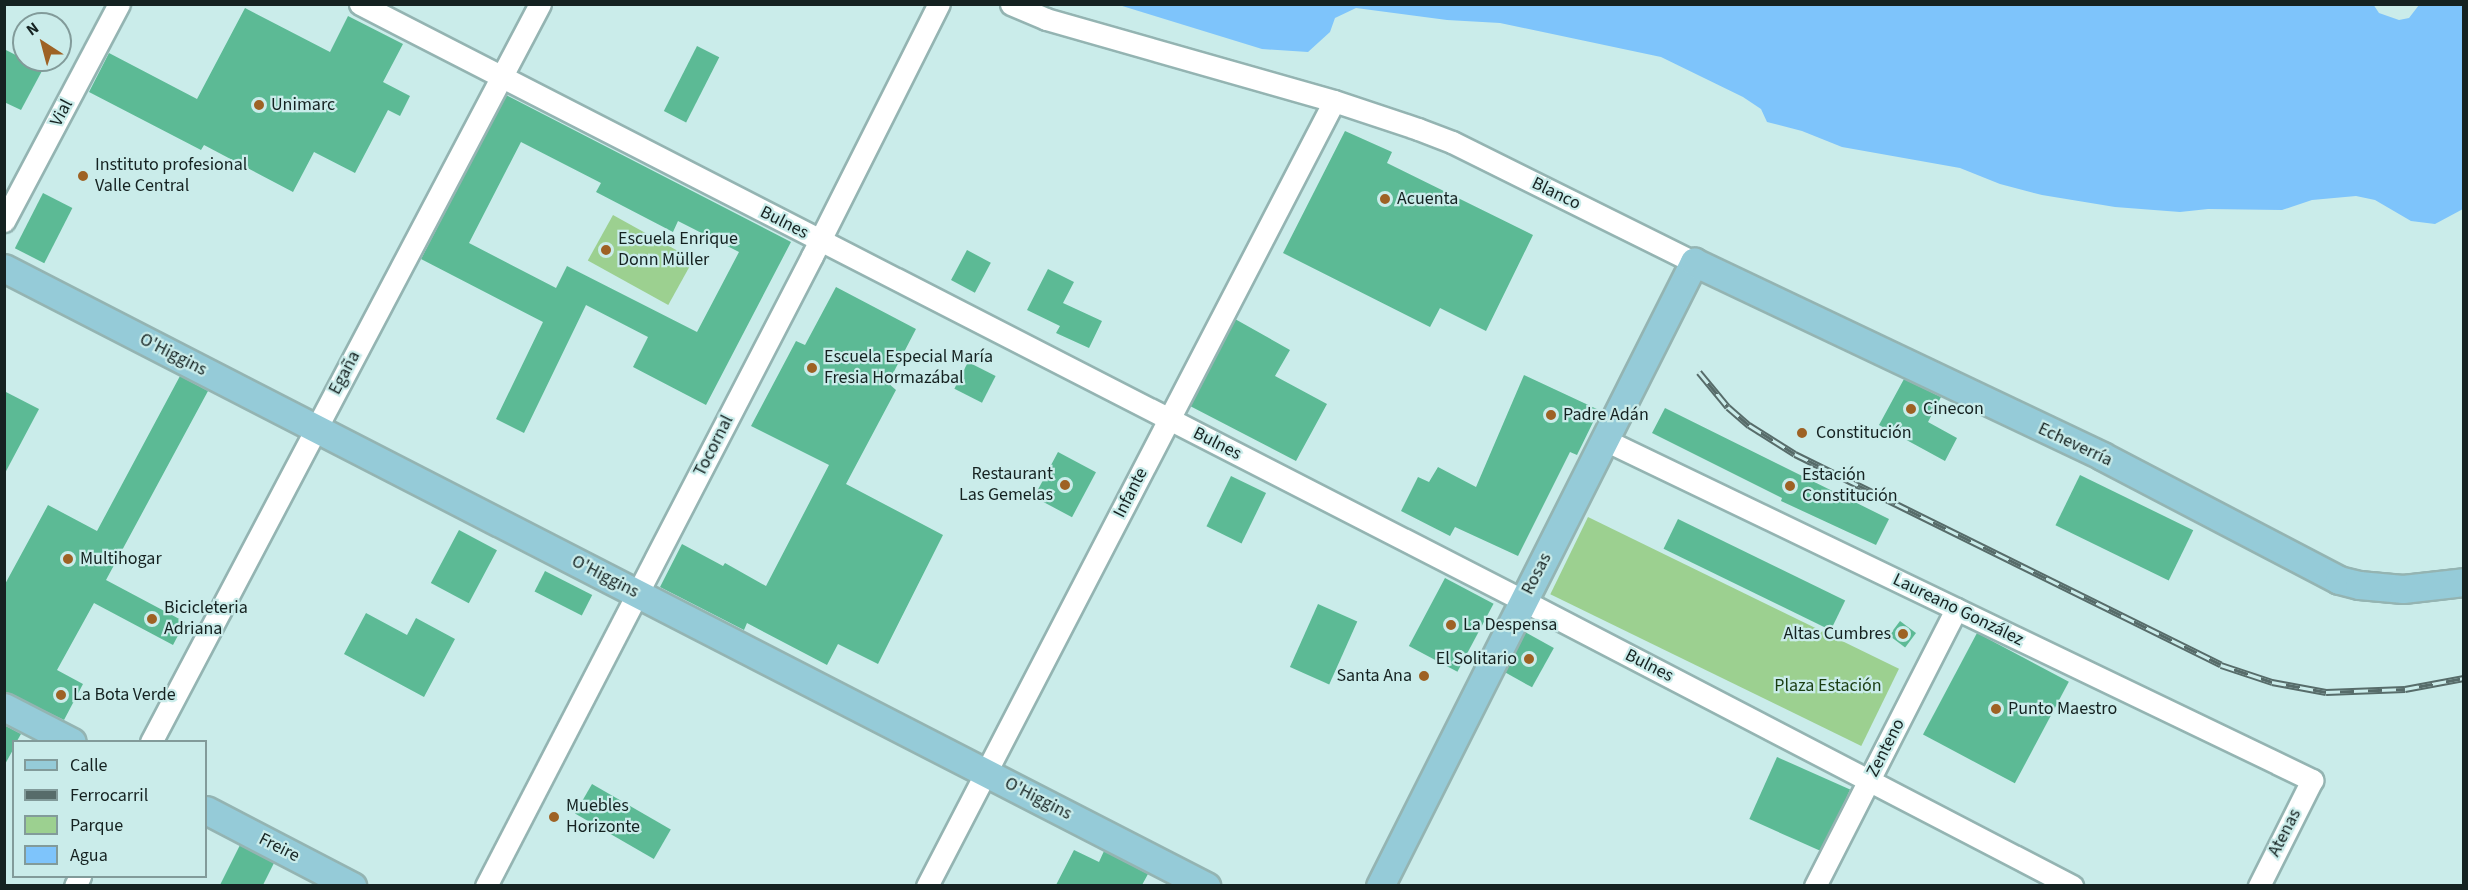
<!DOCTYPE html>
<meta charset="utf-8">
<style>
body{margin:0}
#map{position:relative;width:2468px;height:890px;overflow:hidden;background:#caecea;font-family:"Source Sans 3",sans-serif}
div>[style]{position:absolute}
[style*='--x']{left:calc(var(--x)*1px);top:calc(var(--y)*1px);width:calc(var(--w)*1px);rotate:calc(var(--a)*1deg)}
.green>*{inset:0;background:#9cd090;transform-origin:0 0}
.water>*{inset:0;background:#7ec4fb}
.building>*{inset:0;background:#5cba95;transform-origin:0 0}
.roads{filter:drop-shadow(2px 0 #94b4b2) drop-shadow(-2px 0 #94b4b2) drop-shadow(0 2px #94b4b2) drop-shadow(0 -2px #94b4b2)}
.minor>*{height:21px;margin:-10.5px;padding:0 10.5px;transform-origin:10.5px;border-radius:10.5px;background:#fff}
.major>*{height:27px;margin:-13.5px;padding:0 13.5px;transform-origin:13.5px;border-radius:13.5px;background:#95cbd8}
.rail>*{height:7px;margin-top:-3.5px;transform-origin:0;background:repeating-linear-gradient(90deg,#caecea 0 14px,#576c6a 0 28px);box-sizing:border-box;border-block:2px solid #576c6a}
.dots>*{width:16px;height:16px;translate:-50% -50%;box-sizing:border-box;border:3px solid #caecea;border-radius:50%}
span{translate:-50% -50%;white-space:nowrap;text-align:center;line-height:1.15;-webkit-text-stroke:4.5px #caecea;paint-order:stroke}
.poi-label{font-size:18px;color:#152221}
.left{translate:0 -50%;text-align:left}
.right{translate:-100% -50%;text-align:right}
.street-label{font-size:18px;color:#152221}
.park-label{font-size:18px;color:#1a3d11}
.frame{position:absolute;inset:0;border:6px solid #152221;pointer-events:none}
.legend{position:absolute;left:12px;top:740px;width:195px;height:138px;box-sizing:border-box;background:#caecea;border:2px solid #829b9a;margin:0;padding:8px 10px;list-style:none;font-size:18px;color:#152221}
.legend li{display:flex;align-items:center;gap:12px;height:30px}
.legend b{width:30px;border:2px solid #829b9a}
.north{position:absolute;left:12px;top:12px;width:60px;height:60px;box-sizing:border-box;background:#caecea;border:2px solid #829b9a;border-radius:50%;rotate:324deg;font-size:16px;font-weight:700;line-height:24px;text-align:center;color:#152221}
.north::after{content:'';display:block;margin:auto;width:21px;height:27px;background:#9e6224;clip-path:polygon(50% 0,100% 100%,50% 72%,0 100%)}
</style>
<div id="map">
<div class="green">
<i style="left:613px;top:215px;width:92px;height:52px;rotate:29deg"></i>
<i style="left:1588px;top:517px;width:346px;height:86px;rotate:26deg"></i>
</div>
<div class="water">
<i style="clip-path:polygon(2373px 4px,2379px 13px,2399px 20px,2409px 18px,2419px 5px,2463px 5px,2463px 209px,2435px 224px,2411px 221px,2375px 200px,2356px 196px,2312px 200px,2282px 210px,2208px 209px,2180px 212px,2115px 207px,2042px 195px,2000px 184px,1960px 168px,1842px 147px,1802px 131px,1767px 122px,1761px 109px,1743px 97px,1661px 57px,1500px 23px,1447px 20px,1356px 8px,1335px 18px,1330px 32px,1308px 52px,1262px 49px,1119px 5px)"></i>
</div>
<div class="building">
<i style="clip-path:polygon(245px 8px,330px 52px,348px 16px,403px 44px,383px 82px,410px 96px,400px 116px,388px 110px,355px 173px,314px 152px,293px 192px,204px 145px,201px 150px,89px 92px,109px 53px,197px 99px)"></i>
<i style="left:697px;top:46px;width:25px;height:73px;rotate:27deg"></i>
<i style="clip-path:polygon(4px 49px,43px 69px,21px 110px,4px 102px)"></i>
<i style="clip-path:polygon(evenodd,506px 95px,791px 242px,706px 405px,633px 367px,648px 337px,586px 305px,524px 433px,496px 419px,543px 322px,421px 259px,506px 95px,521px 142px,601px 183px,596px 192px,673px 232px,678px 221px,739px 252px,697px 332px,567px 266px,556px 288px,469px 243px,521px 142px)"></i>
<i style="clip-path:polygon(1345px 131px,1392px 152px,1387px 163px,1533px 235px,1486px 331px,1440px 308px,1430px 327px,1283px 253px)"></i>
<i style="left:43px;top:193px;width:33px;height:62px;rotate:27deg"></i>
<i style="left:967px;top:250px;width:27px;height:34px;rotate:28deg"></i>
<i style="clip-path:polygon(1048px 269px,1074px 282px,1063px 303px,1102px 321px,1089px 348px,1056px 333px,1060px 326px,1027px 310px)"></i>
<i style="clip-path:polygon(836px 287px,916px 329px,888px 383px,896px 390px,846px 484px,943px 535px,878px 664px,838px 644px,827px 665px,747px 623px,744px 630px,660px 587px,682px 544px,723px 566px,725px 563px,766px 586px,829px 465px,751px 426px,796px 341px,805px 345px)"></i>
<i style="clip-path:polygon(1235px 319px,1290px 350px,1275px 376px,1327px 404px,1296px 461px,1190px 406px)"></i>
<i style="left:968px;top:362px;width:31px;height:30px;rotate:27deg"></i>
<i style="clip-path:polygon(1524px 375px,1599px 410px,1577px 455px,1570px 452px,1518px 556px,1455px 527px,1450px 536px,1401px 511px,1418px 477px,1429px 482px,1438px 467px,1476px 487px)"></i>
<i style="clip-path:polygon(180px 376px,208px 391px,106px 580px,185px 622px,173px 645px,94px 603px,57px 670px,83px 684px,64px 720px,4px 691px,4px 586px,48px 505px,97px 531px)"></i>
<i style="clip-path:polygon(1904px 379px,1941px 397px,1928px 422px,1957px 438px,1945px 461px,1879px 425px)"></i>
<i style="clip-path:polygon(4px 391px,39px 409px,4px 475px)"></i>
<i style="clip-path:polygon(1665px 408px,1889px 519px,1876px 545px,1781px 501px,1782px 498px,1652px 433px)"></i>
<i style="left:1058px;top:452px;width:43px;height:51px;rotate:28deg"></i>
<i style="left:2080px;top:475px;width:126px;height:56px;rotate:26deg"></i>
<i style="left:1231px;top:476px;width:39px;height:56px;rotate:26deg"></i>
<i style="left:1678px;top:519px;width:186px;height:33px;rotate:26deg"></i>
<i style="left:459px;top:530px;width:43px;height:60px;rotate:28deg"></i>
<i style="left:545px;top:571px;width:53px;height:23px;rotate:27deg"></i>
<i style="left:1445px;top:578px;width:55px;height:77px;rotate:28deg"></i>
<i style="left:1318px;top:604px;width:43px;height:69px;rotate:24deg"></i>
<i style="clip-path:polygon(366px 613px,407px 635px,416px 618px,455px 639px,424px 697px,344px 654px)"></i>
<i style="left:1900px;top:621px;width:20px;height:18px;rotate:37deg"></i>
<i style="left:1525px;top:632px;width:33px;height:45px;rotate:29deg"></i>
<i style="left:1977px;top:633px;width:104px;height:115px;rotate:28deg"></i>
<i style="clip-path:polygon(4px 725px,21px 734px,17px 741px,14px 741px,14px 748px,4px 766px)"></i>
<i style="left:1777px;top:757px;width:80px;height:68px;rotate:24deg"></i>
<i style="left:592px;top:784px;width:91px;height:34px;rotate:30deg"></i>
<i style="clip-path:polygon(240px 845px,274px 863px,263px 885px,220px 885px)"></i>
<i style="clip-path:polygon(1074px 850px,1099px 862px,1104px 851px,1148px 874px,1142px 885px,1056px 885px)"></i>
</div>
<div class="roads">
<div class="minor">
<i style="--x:360;--y:4;--w:1308;--a:27.15"></i>
<i style="--x:1524;--y:601;--w:618;--a:27.48"></i>
<i style="--x:1011;--y:4;--w:38;--a:23"></i>
<i style="--x:1046;--y:19;--w:299;--a:15.9"></i>
<i style="--x:1334;--y:101;--w:89;--a:18.4"></i>
<i style="--x:1418;--y:129;--w:36;--a:21"></i>
<i style="--x:1452;--y:142;--w:270;--a:26.4"></i>
<i style="--x:4;--y:221;--w:246;--a:-62.1"></i>
<i style="--x:1605;--y:440;--w:785;--a:25.68"></i>
<i style="--x:2312;--y:780;--w:119;--a:116.6"></i>
<i style="--x:151;--y:742;--w:834;--a:-62.21"></i>
<i style="--x:75;--y:886;--w:11;--a:-63"></i>
<i style="--x:486;--y:886;--w:709;--a:-62.64"></i>
<i style="--x:812;--y:256;--w:282;--a:-63.3"></i>
<i style="--x:927;--y:886;--w:884;--a:-62.59"></i>
<i style="--x:1815;--y:886;--w:311;--a:-63"></i>
</div>
<div class="major">
<i style="--x:4;--y:268;--w:1352;--a:27.21"></i>
<i style="--x:4;--y:707;--w:76;--a:27.2"></i>
<i style="--x:206;--y:810;--w:165;--a:27.5"></i>
<i style="--x:1380;--y:886;--w:699;--a:-63.29"></i>
<i style="--x:1694;--y:262;--w:452;--a:25.4"></i>
<i style="--x:2102;--y:456;--w:267;--a:27.6"></i>
<i style="--x:2339;--y:580;--w:21;--a:14"></i>
<i style="--x:2359;--y:585;--w:44;--a:5.2"></i>
<i style="--x:2403;--y:589;--w:61;--a:-6.5"></i>
</div>
</div>
<div class="rail">
<i style="--x:1699;--y:372;--w:45;--a:50.4"></i>
<i style="--x:1728;--y:407;--w:28;--a:41"></i>
<i style="--x:1749;--y:425;--w:54;--a:32.2"></i>
<i style="--x:1795;--y:454;--w:475;--a:26.3"></i>
<i style="--x:2221;--y:665;--w:54;--a:18.4"></i>
<i style="--x:2272;--y:682;--w:55;--a:10.5"></i>
<i style="--x:2326;--y:692;--w:79;--a:-2.2"></i>
<i style="--x:2405;--y:689;--w:60;--a:-10.6"></i>
</div>
<div class="dots">
<i style="left:259px;top:105px;background:#9e6224"></i>
<i style="left:83px;top:176px;background:#9e6224"></i>
<i style="left:1385px;top:199px;background:#9e6224"></i>
<i style="left:606px;top:250px;background:#9e6224"></i>
<i style="left:812px;top:368px;background:#9e6224"></i>
<i style="left:1911px;top:409px;background:#9e6224"></i>
<i style="left:1551px;top:415px;background:#9e6224"></i>
<i style="left:1802px;top:433px;background:#9e6224"></i>
<i style="left:1065px;top:485px;background:#9e6224"></i>
<i style="left:1790px;top:486px;background:#9e6224"></i>
<i style="left:68px;top:559px;background:#9e6224"></i>
<i style="left:152px;top:619px;background:#9e6224"></i>
<i style="left:1451px;top:625px;background:#9e6224"></i>
<i style="left:1903px;top:634px;background:#9e6224"></i>
<i style="left:1529px;top:659px;background:#9e6224"></i>
<i style="left:1424px;top:676px;background:#9e6224"></i>
<i style="left:61px;top:695px;background:#9e6224"></i>
<i style="left:1996px;top:709px;background:#9e6224"></i>
<i style="left:554px;top:817px;background:#9e6224"></i>
</div>
<div class="poi-label">
<span class="left" style="left:271px;top:105px">Unimarc</span>
<span class="left" style="left:95px;top:176px">Instituto profesional<br>Valle Central</span>
<span class="left" style="left:1397px;top:199px">Acuenta</span>
<span class="left" style="left:618px;top:250px">Escuela Enrique<br>Donn Müller</span>
<span class="left" style="left:824px;top:368px">Escuela Especial María<br>Fresia Hormazábal</span>
<span class="left" style="left:1923px;top:409px">Cinecon</span>
<span class="left" style="left:1563px;top:415px">Padre Adán</span>
<span class="left" style="left:1816px;top:433px">Constitución</span>
<span class="right" style="left:1053px;top:485px">Restaurant<br>Las Gemelas</span>
<span class="left" style="left:1802px;top:486px">Estación<br>Constitución</span>
<span class="left" style="left:80px;top:559px">Multihogar</span>
<span class="left" style="left:164px;top:619px">Bicicleteria<br>Adriana</span>
<span class="left" style="left:1463px;top:625px">La Despensa</span>
<span class="right" style="left:1891px;top:634px">Altas Cumbres</span>
<span class="right" style="left:1517px;top:659px">El Solitario</span>
<span class="right" style="left:1412px;top:676px">Santa Ana</span>
<span class="left" style="left:73px;top:695px">La Bota Verde</span>
<span class="left" style="left:2008px;top:709px">Punto Maestro</span>
<span class="left" style="left:566px;top:817px">Muebles<br>Horizonte</span>
</div>
<div class="street-label">
<span style="left:62px;top:113px;rotate:-62deg">Vial</span>
<span style="left:1556px;top:194px;rotate:26deg">Blanco</span>
<span style="left:784px;top:223px;rotate:27deg">Bulnes</span>
<span style="left:173px;top:355px;rotate:27deg">O'Higgins</span>
<span style="left:345px;top:373px;rotate:-62deg">Egaña</span>
<span style="left:1217px;top:444px;rotate:27deg">Bulnes</span>
<span style="left:2075px;top:445px;rotate:25deg">Echeverría</span>
<span style="left:714px;top:446px;rotate:-63deg">Tocornal</span>
<span style="left:1131px;top:493px;rotate:-63deg">Infante</span>
<span style="left:1537px;top:574px;rotate:-63deg">Rosas</span>
<span style="left:605px;top:577px;rotate:27deg">O'Higgins</span>
<span style="left:1958px;top:610px;rotate:26deg">Laureano González</span>
<span style="left:1649px;top:666px;rotate:27deg">Bulnes</span>
<span style="left:1886px;top:748px;rotate:-63deg">Zenteno</span>
<span style="left:1038px;top:799px;rotate:27deg">O'Higgins</span>
<span style="left:2285px;top:833px;rotate:-63deg">Atenas</span>
<span style="left:279px;top:848px;rotate:27deg">Freire</span>
</div>
<div class="park-label">
<span style="left:1828px;top:686px">Plaza Estación</span>
</div>
<div class="frame"></div>
<ul class="legend">
<li><b style="height:8px;background:#95cbd8"></b>Calle</li>
<li><b style="height:8px;background:#576c6a"></b>Ferrocarril</li>
<li><b style="height:16px;background:#9cd090"></b>Parque</li>
<li><b style="height:16px;background:#7ec4fb"></b>Agua</li>
</ul>
<div class="north">N</div>
</div>
